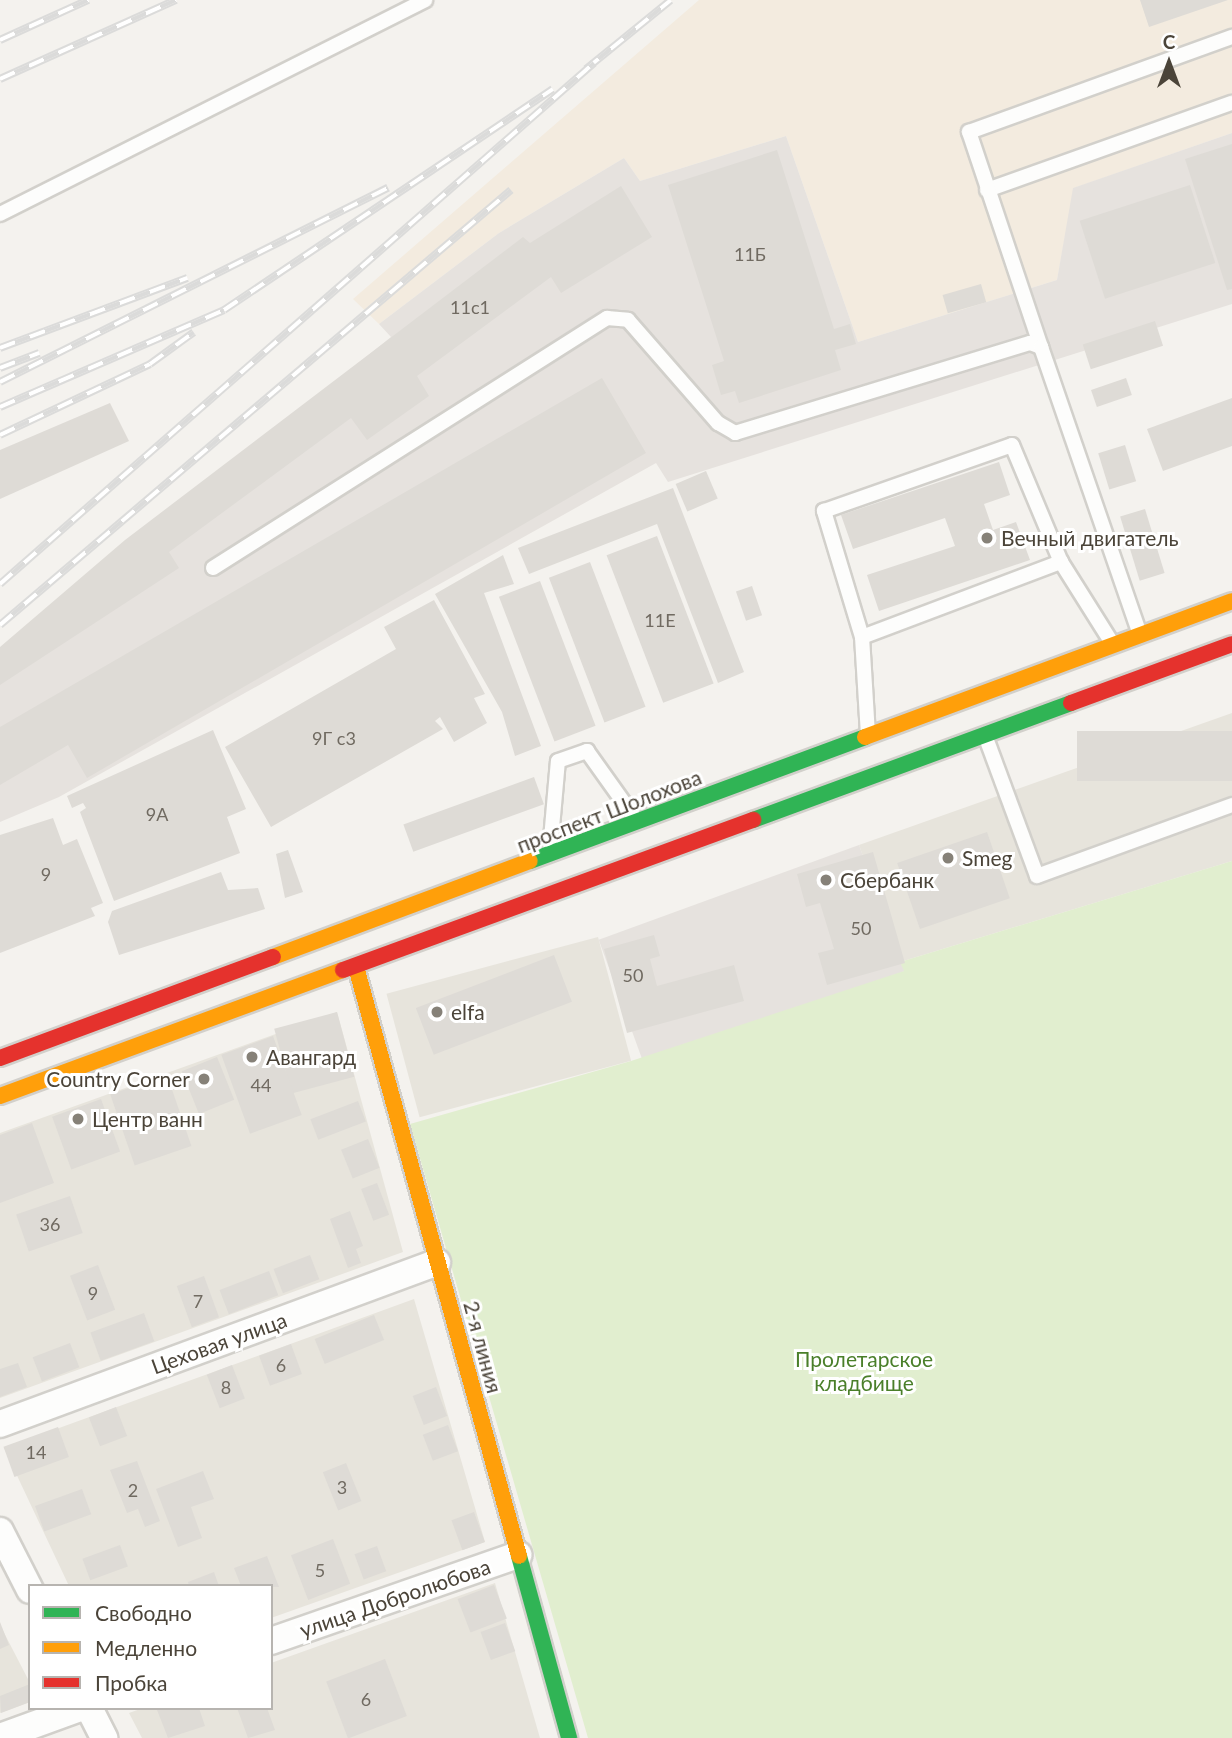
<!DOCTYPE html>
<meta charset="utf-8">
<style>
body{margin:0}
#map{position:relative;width:1232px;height:1738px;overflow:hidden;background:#f4f2ee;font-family:Lato,sans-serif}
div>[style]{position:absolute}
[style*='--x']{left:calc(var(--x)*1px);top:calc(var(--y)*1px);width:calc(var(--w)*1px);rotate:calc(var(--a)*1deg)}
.residential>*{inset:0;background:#e7e4dc;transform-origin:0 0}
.commercial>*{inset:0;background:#f3ebdf}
.industrial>*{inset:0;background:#e6e2de;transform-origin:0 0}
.green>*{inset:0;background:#e1eecf}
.building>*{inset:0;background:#dedbd6;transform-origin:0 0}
.roads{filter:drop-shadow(2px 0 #d2d0cb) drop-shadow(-2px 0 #d2d0cb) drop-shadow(0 2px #d2d0cb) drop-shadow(0 -2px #d2d0cb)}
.lane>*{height:14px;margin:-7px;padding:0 7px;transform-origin:7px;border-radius:7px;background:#fdfdfc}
.street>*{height:26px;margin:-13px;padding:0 13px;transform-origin:13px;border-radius:13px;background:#fdfdfc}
.fast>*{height:16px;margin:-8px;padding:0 8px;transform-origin:8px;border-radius:8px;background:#30b455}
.slow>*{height:16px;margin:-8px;padding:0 8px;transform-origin:8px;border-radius:8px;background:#ff9f0a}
.jam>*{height:16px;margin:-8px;padding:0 8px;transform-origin:8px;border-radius:8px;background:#e5322d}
.rail>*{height:8px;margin-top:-4px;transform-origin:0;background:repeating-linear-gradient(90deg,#fff 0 16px,#dbdbda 0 32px);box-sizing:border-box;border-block:2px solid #dbdbda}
.dots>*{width:19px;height:19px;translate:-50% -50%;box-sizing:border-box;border:4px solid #fff;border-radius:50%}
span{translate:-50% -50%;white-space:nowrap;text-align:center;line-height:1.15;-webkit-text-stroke:6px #fff;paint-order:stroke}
.number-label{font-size:18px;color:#706a61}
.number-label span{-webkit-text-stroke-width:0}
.poi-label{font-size:21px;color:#4b4439}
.left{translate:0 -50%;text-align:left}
.right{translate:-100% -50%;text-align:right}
.street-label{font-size:21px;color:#4b4439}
.park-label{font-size:21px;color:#4a7f2a}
.legend{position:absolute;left:28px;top:1584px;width:245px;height:126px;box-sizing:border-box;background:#fff;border:2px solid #b7b4b0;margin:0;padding:9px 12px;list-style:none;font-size:21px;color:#4b4439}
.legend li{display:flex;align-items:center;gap:14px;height:35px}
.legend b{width:35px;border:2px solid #b7b4b0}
.north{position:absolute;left:1134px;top:28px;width:70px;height:70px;-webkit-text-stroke:5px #fff;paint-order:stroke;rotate:0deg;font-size:19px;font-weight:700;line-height:28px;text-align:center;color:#4b4439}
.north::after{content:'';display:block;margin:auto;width:24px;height:32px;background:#4b4439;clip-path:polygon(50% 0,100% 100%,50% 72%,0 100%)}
</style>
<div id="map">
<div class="residential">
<i style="clip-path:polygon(1232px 713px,1232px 861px,900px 962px,859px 845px)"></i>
<i style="left:598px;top:937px;width:128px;height:219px;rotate:75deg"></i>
<i style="clip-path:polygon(337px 1012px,403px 1252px,0 1398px,0 1133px)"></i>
<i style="clip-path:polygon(414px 1299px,485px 1542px,271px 1618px,271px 1586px,69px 1586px,4px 1448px)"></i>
<i style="clip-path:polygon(495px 1583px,540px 1738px,142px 1738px,129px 1713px,143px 1708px,271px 1708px,271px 1663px)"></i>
<i style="clip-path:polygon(0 1625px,30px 1683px,30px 1702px,0 1713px)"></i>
</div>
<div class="commercial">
<i style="clip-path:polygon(699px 0,1232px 0,1232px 133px,1074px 188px,1057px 280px,858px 342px,786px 136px,640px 181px,624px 158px,499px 233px,379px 324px,353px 299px)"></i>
</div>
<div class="industrial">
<i style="clip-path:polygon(1232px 133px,1232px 304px,668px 482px,656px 463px,59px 797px,0 822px,0 651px,391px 337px,379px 324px,499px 233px,624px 158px,640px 181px,786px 136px,858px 342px,1057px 280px,1073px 188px)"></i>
<i style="left:859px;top:845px;width:134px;height:277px;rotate:70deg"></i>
</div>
<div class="green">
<i style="clip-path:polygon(1232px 861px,1232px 1738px,588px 1738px,410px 1124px,631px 1061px,904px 971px,900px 962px)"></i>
</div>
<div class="building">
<i style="clip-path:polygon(1140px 0,1228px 0,1149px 27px)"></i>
<i style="clip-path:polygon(1232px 144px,1232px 289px,1227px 290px,1185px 159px)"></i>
<i style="clip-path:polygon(777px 150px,834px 329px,850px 324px,856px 344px,835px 350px,841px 370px,739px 403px,735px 391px,721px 395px,712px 365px,724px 361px,668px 185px)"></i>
<i style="left:1190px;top:185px;width:82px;height:116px;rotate:72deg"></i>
<i style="clip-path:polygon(621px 186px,652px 237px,561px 293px,551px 277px,417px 376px,429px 396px,367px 440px,351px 418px,169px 552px,179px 568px,0 685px,0 647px,125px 540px,523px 237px,530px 243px)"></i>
<i style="left:981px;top:284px;width:19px;height:40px;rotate:74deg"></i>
<i style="left:1155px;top:321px;width:26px;height:76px;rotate:72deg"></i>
<i style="clip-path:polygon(602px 378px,646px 453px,87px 778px,68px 745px,0 785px,0 727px)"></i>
<i style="left:1126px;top:378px;width:18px;height:37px;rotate:71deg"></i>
<i style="clip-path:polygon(1232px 398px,1232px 446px,1163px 471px,1147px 429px)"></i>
<i style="clip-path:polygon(110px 403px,129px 441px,0 499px,0 450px)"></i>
<i style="left:1125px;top:445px;width:38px;height:28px;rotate:73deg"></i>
<i style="clip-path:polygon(999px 462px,1010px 495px,984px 504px,993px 530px,1016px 522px,1030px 560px,879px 611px,867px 575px,955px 546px,945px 518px,853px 549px,841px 515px)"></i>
<i style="left:706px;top:471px;width:30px;height:33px;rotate:67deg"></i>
<i style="clip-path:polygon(673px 488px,744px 672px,718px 683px,657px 524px,529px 574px,518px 548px)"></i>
<i style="left:1145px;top:509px;width:67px;height:26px;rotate:73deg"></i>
<i style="left:657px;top:536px;width:158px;height:54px;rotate:69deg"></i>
<i style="clip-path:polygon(503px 555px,514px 584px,484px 593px,541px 746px,515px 756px,502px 712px,435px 594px)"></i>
<i style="left:590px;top:562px;width:155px;height:44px;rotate:69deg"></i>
<i style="left:540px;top:581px;width:155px;height:44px;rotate:69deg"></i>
<i style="left:752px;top:586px;width:31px;height:17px;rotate:71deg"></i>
<i style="clip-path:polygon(434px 600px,485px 694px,474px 698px,487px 723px,454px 742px,440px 717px,435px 721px,443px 729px,271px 827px,225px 747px,396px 649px,384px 627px)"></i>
<i style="clip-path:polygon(213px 730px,246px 809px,227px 817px,240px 853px,114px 901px,80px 812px,86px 808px,83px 803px,72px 808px,67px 796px)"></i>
<i style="left:1232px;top:731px;width:50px;height:155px;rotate:90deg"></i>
<i style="left:534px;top:777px;width:29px;height:139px;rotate:70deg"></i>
<i style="clip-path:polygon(53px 818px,63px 845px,77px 839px,103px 903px,91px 908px,95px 916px,0 953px,0 835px)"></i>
<i style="left:987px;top:832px;width:70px;height:95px;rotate:71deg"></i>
<i style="clip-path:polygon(288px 850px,303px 892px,285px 898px,276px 854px)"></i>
<i style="clip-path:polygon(873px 852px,905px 963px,827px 985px,818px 953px,834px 949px,820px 903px,806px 907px,797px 874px)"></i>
<i style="clip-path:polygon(221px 872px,228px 890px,258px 888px,265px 909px,119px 955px,108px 922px,112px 911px)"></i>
<i style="clip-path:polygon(654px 935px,660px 956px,650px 959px,657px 986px,734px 965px,744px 1001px,627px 1033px,604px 949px)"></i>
<i style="left:554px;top:955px;width:50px;height:148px;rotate:69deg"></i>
<i style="left:337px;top:1012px;width:67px;height:65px;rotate:75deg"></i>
<i style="left:273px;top:1036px;width:84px;height:55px;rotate:70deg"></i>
<i style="left:217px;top:1057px;width:46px;height:38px;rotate:68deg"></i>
<i style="left:167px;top:1075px;width:75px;height:60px;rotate:71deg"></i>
<i style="left:101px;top:1099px;width:56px;height:52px;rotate:70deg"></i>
<i style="left:358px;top:1101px;width:22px;height:51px;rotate:69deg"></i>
<i style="clip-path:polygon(32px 1123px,54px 1183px,0 1203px,0 1135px)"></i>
<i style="left:368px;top:1139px;width:31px;height:29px;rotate:68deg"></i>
<i style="left:377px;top:1183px;width:34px;height:17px;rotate:69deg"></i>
<i style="left:70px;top:1196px;width:39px;height:57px;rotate:71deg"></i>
<i style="clip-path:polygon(350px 1211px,363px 1246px,356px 1249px,361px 1263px,348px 1268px,330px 1219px)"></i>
<i style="left:310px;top:1255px;width:26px;height:39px;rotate:69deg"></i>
<i style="left:98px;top:1265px;width:48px;height:30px;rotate:69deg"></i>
<i style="left:269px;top:1271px;width:26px;height:53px;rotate:69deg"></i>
<i style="left:204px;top:1276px;width:44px;height:29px;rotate:70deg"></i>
<i style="left:144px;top:1313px;width:30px;height:57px;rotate:70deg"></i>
<i style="left:374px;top:1315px;width:27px;height:64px;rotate:68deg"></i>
<i style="left:70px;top:1343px;width:26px;height:40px;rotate:69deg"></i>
<i style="left:291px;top:1344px;width:32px;height:34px;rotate:70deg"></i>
<i style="clip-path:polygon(18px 1363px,27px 1387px,0 1397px,0 1369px)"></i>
<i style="left:232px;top:1365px;width:36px;height:27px;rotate:69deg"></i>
<i style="left:436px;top:1387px;width:31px;height:25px;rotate:69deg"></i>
<i style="left:116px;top:1407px;width:31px;height:29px;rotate:69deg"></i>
<i style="left:448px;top:1425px;width:28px;height:27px;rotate:69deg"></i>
<i style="left:58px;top:1427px;width:32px;height:58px;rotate:70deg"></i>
<i style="clip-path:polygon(137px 1461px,160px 1521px,145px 1527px,138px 1509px,127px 1513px,110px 1470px)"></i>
<i style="left:346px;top:1463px;width:41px;height:25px;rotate:68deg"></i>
<i style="clip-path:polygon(203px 1471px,214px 1499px,191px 1507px,202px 1538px,178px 1547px,156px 1489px)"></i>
<i style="left:82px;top:1489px;width:27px;height:50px;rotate:70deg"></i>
<i style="left:474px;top:1512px;width:32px;height:24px;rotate:70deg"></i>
<i style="left:333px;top:1539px;width:48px;height:45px;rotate:69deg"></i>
<i style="left:120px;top:1545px;width:23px;height:40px;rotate:70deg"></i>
<i style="left:377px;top:1546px;width:27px;height:24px;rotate:70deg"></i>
<i style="clip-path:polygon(267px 1556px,279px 1587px,241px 1586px,234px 1568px)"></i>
<i style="clip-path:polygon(214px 1572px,219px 1586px,189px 1586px,188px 1582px)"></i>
<i style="left:494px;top:1585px;width:36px;height:39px;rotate:69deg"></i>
<i style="clip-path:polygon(0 1622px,9px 1645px,0 1649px)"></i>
<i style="left:505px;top:1623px;width:30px;height:26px;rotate:70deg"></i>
<i style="left:385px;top:1659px;width:61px;height:63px;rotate:69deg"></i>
<i style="clip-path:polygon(30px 1684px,30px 1702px,1px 1713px,0 1696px)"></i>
<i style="clip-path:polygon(199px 1708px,205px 1726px,168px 1738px,157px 1710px)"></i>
<i style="clip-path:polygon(237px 1708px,267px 1708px,275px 1730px,248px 1738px)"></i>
</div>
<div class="roads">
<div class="lane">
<i style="--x:987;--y:190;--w:260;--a:-19.6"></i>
<i style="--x:0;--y:214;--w:476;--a:-26.7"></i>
<i style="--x:1041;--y:347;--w:227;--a:-108.5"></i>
<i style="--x:969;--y:132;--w:280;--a:-19.9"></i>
<i style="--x:213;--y:568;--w:467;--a:-32.4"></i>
<i style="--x:607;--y:318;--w:21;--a:5"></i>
<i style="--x:628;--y:320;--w:137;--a:48.9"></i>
<i style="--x:718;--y:423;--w:20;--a:30"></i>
<i style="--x:735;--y:433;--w:308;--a:-17"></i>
<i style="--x:1030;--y:343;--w:12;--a:20"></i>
<i style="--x:1041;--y:347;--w:301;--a:71"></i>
<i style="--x:862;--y:637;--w:132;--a:-106.8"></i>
<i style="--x:824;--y:511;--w:199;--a:-19.3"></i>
<i style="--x:1012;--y:445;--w:127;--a:67.3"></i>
<i style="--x:868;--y:735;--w:98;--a:-93.5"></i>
<i style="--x:862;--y:637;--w:213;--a:-20.7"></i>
<i style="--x:1061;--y:562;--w:96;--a:57.8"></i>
<i style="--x:986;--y:738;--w:147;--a:69.7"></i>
<i style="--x:1037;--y:876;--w:208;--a:-20"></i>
<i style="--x:550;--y:850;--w:89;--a:-84.9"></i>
<i style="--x:558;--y:761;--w:31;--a:-19"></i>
<i style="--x:587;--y:751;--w:86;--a:54.5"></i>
</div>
<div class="street">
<i style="--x:0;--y:1424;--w:466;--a:-20.3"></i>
<i style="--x:0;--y:1531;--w:66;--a:63"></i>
<i style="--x:271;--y:1641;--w:262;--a:-19.2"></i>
<i style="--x:89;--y:1708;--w:34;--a:63"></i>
<i style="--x:0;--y:1737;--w:85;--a:-19.9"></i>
</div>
<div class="fast">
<i style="--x:753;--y:820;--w:339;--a:-20.2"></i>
<i style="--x:530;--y:861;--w:357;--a:-20.3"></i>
<i style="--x:519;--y:1556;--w:189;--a:74.6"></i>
</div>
<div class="slow">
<i style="--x:865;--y:737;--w:391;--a:-20.3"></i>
<i style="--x:273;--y:957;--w:274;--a:-20.5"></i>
<i style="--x:356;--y:967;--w:611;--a:74.53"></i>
<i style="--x:0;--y:1096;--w:365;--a:-20.2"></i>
</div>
<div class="jam">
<i style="--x:1071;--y:703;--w:171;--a:-20.1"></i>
<i style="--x:343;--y:970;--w:437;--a:-20.1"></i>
<i style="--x:0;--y:1058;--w:291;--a:-20.3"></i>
</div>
</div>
<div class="rail">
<i style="--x:0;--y:40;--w:97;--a:-24.4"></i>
<i style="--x:586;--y:69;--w:109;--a:-39.1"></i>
<i style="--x:0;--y:79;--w:193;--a:-24.2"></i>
<i style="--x:0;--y:348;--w:200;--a:-20.5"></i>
<i style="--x:0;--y:368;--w:42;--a:-21"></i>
<i style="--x:0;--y:382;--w:434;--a:-26.6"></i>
<i style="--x:0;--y:407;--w:244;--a:-23.4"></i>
<i style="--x:224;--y:310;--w:396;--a:-33.9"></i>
<i style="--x:0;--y:435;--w:166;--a:-25.3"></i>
<i style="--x:150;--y:364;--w:54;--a:-36"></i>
<i style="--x:0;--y:584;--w:790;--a:-41.25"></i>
<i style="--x:0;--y:625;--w:671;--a:-40.41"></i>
</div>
<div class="dots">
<i style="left:987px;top:538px;background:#868178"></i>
<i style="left:948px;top:858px;background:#868178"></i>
<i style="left:826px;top:880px;background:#868178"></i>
<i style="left:437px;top:1012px;background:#868178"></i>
<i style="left:252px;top:1057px;background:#868178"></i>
<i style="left:204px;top:1079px;background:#868178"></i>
<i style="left:78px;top:1119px;background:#868178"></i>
</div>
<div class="number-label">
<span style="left:750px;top:254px">11Б</span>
<span style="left:470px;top:307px">11с1</span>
<span style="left:660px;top:620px">11Е</span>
<span style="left:334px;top:738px">9Г с3</span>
<span style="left:157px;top:814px">9А</span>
<span style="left:46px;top:874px">9</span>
<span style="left:861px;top:928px">50</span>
<span style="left:633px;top:975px">50</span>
<span style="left:261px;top:1085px">44</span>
<span style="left:50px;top:1224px">36</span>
<span style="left:93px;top:1293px">9</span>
<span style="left:198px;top:1301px">7</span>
<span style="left:281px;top:1365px">6</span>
<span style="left:226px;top:1387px">8</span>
<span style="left:36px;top:1452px">14</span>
<span style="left:342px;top:1487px">3</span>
<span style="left:133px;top:1490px">2</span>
<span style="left:320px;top:1570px">5</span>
<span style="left:366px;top:1699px">6</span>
</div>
<div class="poi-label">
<span class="left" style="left:1001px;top:538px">Вечный двигатель</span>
<span class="left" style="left:962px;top:858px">Smeg</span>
<span class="left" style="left:840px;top:880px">Сбербанк</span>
<span class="left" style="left:451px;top:1012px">elfa</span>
<span class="left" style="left:266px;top:1057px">Авангард</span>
<span class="right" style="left:190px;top:1079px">Country Corner</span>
<span class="left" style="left:92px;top:1119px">Центр ванн</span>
</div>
<div class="street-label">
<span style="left:609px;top:811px;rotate:-21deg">проспект Шолохова</span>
<span style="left:219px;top:1343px;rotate:-20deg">Цеховая улица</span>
<span style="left:483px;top:1347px;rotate:75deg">2-я линия</span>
<span style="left:395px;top:1598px;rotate:-19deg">улица Добролюбова</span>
</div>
<div class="park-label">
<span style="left:864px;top:1371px">Пролетарское<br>кладбище</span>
</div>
<ul class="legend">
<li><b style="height:9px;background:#30b455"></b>Свободно</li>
<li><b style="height:9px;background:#ff9f0a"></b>Медленно</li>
<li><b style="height:9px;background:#e5322d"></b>Пробка</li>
</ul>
<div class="north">С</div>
</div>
